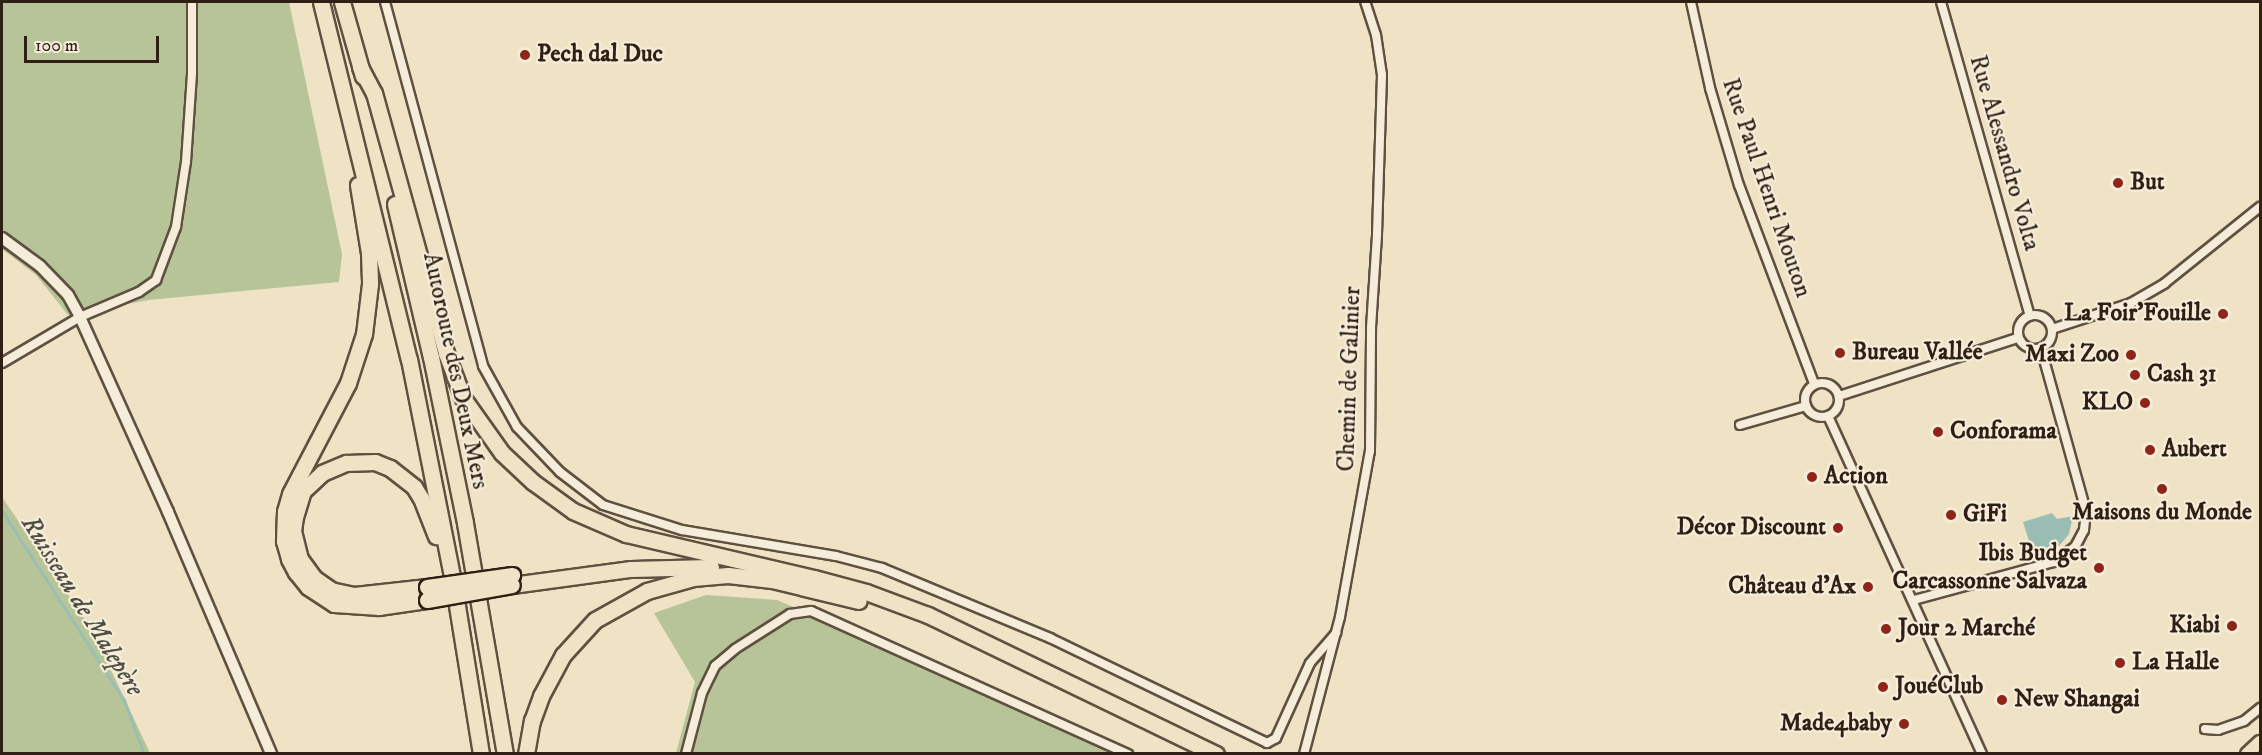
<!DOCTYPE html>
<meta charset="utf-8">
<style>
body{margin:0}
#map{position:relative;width:2262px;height:755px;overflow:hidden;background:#f0e3c5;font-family:"IM FELL DW Pica",serif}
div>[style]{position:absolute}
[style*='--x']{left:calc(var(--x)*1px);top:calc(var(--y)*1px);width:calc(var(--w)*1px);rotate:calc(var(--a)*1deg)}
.green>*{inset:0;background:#b6c497}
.water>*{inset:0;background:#9abeb4}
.stream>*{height:3px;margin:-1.5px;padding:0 1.5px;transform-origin:1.5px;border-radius:1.5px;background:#9abeb4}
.roads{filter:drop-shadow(2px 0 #5f5040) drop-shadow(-2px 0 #5f5040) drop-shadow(0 2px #5f5040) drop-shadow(0 -2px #5f5040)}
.minor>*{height:8px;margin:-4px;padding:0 4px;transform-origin:4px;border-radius:4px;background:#f5edd9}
.minor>.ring{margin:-4px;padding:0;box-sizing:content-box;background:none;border:8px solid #f5edd9;border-radius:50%}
.secondary>*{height:10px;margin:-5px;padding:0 5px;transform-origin:5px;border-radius:5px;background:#f5edd9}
.primary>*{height:12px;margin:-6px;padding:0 6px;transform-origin:6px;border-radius:6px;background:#f0e3c5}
.motorway>*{height:15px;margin:-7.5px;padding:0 7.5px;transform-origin:7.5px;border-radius:7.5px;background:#f0e3c5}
.bridges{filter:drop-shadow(2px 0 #2f1f14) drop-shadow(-2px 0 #2f1f14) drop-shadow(0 2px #2f1f14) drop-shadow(0 -2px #2f1f14)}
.motorway-bridge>*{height:15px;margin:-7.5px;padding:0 7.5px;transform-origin:7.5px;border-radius:7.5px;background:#f0e3c5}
.dots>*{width:16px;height:16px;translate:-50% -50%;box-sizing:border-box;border:3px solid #f5edd9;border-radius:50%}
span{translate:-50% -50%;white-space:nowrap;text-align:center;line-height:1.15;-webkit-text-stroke:4.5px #f5edd9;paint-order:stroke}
.poi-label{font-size:24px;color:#2f1f14;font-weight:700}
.left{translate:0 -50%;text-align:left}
.right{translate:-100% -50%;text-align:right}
.street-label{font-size:24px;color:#2f1f14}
.water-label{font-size:26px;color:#4f4f44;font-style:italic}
.frame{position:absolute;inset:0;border:3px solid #2f1f14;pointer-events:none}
.scale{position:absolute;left:24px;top:36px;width:135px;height:27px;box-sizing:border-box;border:3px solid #2f1f14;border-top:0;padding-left:8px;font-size:18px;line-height:21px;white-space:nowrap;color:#2f1f14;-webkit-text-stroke:4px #f5edd9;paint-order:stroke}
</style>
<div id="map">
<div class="green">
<i style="clip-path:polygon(2px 2px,289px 2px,342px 254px,339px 282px,149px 300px,68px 315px,36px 275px,2px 249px)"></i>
<i style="clip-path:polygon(2px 497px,92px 630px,150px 753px,2px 753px)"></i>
<i style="clip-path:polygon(706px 595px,777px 600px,1133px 753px,676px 753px,695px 682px,654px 613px)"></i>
</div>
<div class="water">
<i style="clip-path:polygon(2052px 513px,2057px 519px,2073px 516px,2069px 534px,2059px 546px,2033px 554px,2023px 522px)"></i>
</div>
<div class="stream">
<i style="--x:2;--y:511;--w:225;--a:57.2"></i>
<i style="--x:124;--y:700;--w:58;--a:69.7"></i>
</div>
<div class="roads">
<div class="minor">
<i style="--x:385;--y:2;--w:377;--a:74.9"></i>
<i style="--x:483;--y:366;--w:70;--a:60.9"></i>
<i style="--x:517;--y:427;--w:62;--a:46.3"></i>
<i style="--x:560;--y:472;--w:54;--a:37.5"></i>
<i style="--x:603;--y:505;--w:83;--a:17.6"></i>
<i style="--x:682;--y:530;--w:156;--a:9.6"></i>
<i style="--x:836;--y:556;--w:48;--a:14.6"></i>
<i style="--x:882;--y:568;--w:182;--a:22.6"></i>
<i style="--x:1050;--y:638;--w:241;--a:25.8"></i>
<i style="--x:1267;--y:743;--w:10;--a:-29"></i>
<i style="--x:1276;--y:738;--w:82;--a:-65.6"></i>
<i style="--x:1310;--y:663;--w:40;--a:-49"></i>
<i style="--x:1691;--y:2;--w:88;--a:77.5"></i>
<i style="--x:1710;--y:88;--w:101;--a:73.4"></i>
<i style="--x:1739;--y:185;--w:213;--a:69.3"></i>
<i style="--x:1941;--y:2;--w:326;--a:74.2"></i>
<i class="ring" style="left:2018px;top:315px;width:26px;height:26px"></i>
<i style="--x:2052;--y:329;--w:83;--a:-18.2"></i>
<i style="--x:2131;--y:303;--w:39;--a:-30"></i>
<i style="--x:2165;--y:283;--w:122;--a:-38.7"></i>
<i style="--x:2;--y:363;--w:91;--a:-30.5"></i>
<i style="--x:80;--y:317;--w:64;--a:-23"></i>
<i style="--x:139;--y:292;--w:21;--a:-35"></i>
<i style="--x:156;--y:280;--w:57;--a:-69.3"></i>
<i style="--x:176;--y:227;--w:66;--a:-81.3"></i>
<i style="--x:186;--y:162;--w:89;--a:-86.1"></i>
<i style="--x:192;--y:73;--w:71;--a:-90"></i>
<i class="ring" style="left:1805px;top:383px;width:26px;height:26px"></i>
<i style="--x:1839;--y:396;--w:188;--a:-18"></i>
<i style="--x:1828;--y:416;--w:371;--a:65.5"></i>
<i style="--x:1740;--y:425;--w:69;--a:-16.1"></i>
<i style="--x:1914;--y:600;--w:145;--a:-15.2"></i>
<i style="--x:2054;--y:562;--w:26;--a:-36"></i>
<i style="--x:2075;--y:547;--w:19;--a:-62"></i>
<i style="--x:2084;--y:530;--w:19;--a:-84"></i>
<i style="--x:2086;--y:511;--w:168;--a:-105.5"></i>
<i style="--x:2205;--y:729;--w:13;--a:4"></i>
<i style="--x:2218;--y:730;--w:28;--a:-19"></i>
<i style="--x:2244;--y:721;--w:21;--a:-39"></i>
<i style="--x:686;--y:754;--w:63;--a:-75.3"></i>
<i style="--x:702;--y:693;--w:30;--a:-64"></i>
<i style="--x:715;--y:666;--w:26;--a:-40"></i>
<i style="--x:735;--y:649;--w:65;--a:-32.5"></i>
<i style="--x:790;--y:614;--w:21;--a:-8"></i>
<i style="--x:811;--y:611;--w:348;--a:24.3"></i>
<i style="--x:1304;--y:754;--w:142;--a:-75.3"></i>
<i style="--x:1340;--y:617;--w:169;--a:-79.8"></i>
<i style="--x:1370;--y:451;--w:123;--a:-89.5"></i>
<i style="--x:1371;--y:328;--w:94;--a:-86.3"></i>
<i style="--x:1377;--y:234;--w:159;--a:-88.2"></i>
<i style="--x:1382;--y:75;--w:40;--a:-98.5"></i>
<i style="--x:1376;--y:35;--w:35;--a:-108"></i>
</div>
<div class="secondary">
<i style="--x:2;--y:238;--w:47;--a:36.4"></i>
<i style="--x:40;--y:266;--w:40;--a:46"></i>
<i style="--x:68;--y:295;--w:25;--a:61"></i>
<i style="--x:80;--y:317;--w:214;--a:65.7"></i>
<i style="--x:168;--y:512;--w:263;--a:66.9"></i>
</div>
<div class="primary">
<i style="--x:2247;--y:754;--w:18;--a:-43"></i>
</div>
<div class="motorway">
<i style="--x:321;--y:2;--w:368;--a:76.2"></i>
<i style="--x:409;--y:359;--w:226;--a:78.8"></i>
<i style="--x:453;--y:581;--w:175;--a:80.8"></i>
<i style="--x:342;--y:2;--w:77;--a:74.2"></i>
<i style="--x:360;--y:67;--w:30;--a:62"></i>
<i style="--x:374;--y:93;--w:270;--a:74.5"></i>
<i style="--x:446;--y:353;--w:48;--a:69.3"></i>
<i style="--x:463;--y:398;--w:67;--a:54.7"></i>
<i style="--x:502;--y:453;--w:42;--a:43.1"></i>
<i style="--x:533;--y:482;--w:49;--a:35.9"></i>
<i style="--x:573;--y:511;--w:58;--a:23.5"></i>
<i style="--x:626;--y:534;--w:193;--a:13.2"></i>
<i style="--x:814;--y:578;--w:54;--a:15.1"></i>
<i style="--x:866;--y:592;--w:66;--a:20.4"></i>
<i style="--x:928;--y:615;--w:320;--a:25.8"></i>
<i style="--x:358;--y:185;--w:69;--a:80.8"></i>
<i style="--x:369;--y:253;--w:31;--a:88"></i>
<i style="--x:370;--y:284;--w:50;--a:96.8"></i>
<i style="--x:364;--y:334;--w:52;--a:108.1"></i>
<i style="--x:348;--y:383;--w:125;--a:117.6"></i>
<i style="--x:290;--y:494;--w:18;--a:106"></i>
<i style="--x:285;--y:511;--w:30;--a:92"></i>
<i style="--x:284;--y:541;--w:19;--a:74"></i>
<i style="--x:289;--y:559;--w:15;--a:62"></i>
<i style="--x:296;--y:572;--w:19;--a:51"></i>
<i style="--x:308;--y:587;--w:31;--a:33"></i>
<i style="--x:334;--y:604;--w:45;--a:3.8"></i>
<i style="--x:379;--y:607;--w:49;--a:-8.3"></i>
<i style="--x:395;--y:204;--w:157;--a:76.8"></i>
<i style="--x:431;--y:357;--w:169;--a:78.4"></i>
<i style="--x:465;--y:523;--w:234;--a:80.2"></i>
<i style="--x:512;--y:585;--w:120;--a:-7.7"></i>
<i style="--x:631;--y:569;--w:80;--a:-1.4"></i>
<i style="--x:427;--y:587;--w:73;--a:173.7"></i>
<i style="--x:354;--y:595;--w:24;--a:-168"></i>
<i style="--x:331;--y:590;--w:21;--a:-145"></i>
<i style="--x:314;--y:578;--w:24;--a:-126"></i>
<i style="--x:300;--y:559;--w:29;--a:-104"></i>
<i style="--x:293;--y:531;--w:14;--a:-82"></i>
<i style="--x:295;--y:517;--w:27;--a:-73"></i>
<i style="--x:303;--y:491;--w:26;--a:-43"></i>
<i style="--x:322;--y:473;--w:26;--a:-23"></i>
<i style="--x:346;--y:463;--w:29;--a:-2"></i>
<i style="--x:375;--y:462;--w:16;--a:22"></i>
<i style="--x:390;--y:468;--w:31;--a:38"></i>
<i style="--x:414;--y:487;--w:13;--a:58"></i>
<i style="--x:421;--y:498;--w:41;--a:68.5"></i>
<i style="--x:526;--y:754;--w:34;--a:-80"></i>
<i style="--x:532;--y:721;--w:27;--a:-70"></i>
<i style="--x:541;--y:696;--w:47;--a:-61.8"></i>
<i style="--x:563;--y:655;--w:47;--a:-47.6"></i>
<i style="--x:595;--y:620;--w:60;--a:-29.1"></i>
<i style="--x:647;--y:591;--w:48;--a:-15.8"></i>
<i style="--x:693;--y:578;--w:35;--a:-5"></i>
<i style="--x:728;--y:575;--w:44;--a:6.5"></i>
<i style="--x:772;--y:580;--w:89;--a:13.6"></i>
</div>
</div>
<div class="bridges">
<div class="motorway-bridge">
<i style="--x:427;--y:587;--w:86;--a:-8"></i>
<i style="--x:427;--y:600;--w:86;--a:-10"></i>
</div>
</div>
<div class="dots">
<i style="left:525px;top:55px;background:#8f2418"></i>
<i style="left:2118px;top:183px;background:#8f2418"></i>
<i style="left:2223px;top:314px;background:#8f2418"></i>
<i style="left:1840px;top:353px;background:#8f2418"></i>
<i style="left:2131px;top:355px;background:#8f2418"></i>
<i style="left:2135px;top:375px;background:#8f2418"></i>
<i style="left:2145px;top:403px;background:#8f2418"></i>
<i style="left:1938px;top:432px;background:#8f2418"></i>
<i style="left:2150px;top:450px;background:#8f2418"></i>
<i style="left:1812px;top:477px;background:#8f2418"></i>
<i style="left:2162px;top:489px;background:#8f2418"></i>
<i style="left:1951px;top:515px;background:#8f2418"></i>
<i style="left:1838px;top:528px;background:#8f2418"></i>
<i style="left:2099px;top:568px;background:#8f2418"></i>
<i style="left:1868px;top:587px;background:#8f2418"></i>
<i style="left:2232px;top:626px;background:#8f2418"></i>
<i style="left:1886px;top:629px;background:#8f2418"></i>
<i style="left:2120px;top:663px;background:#8f2418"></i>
<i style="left:1883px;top:687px;background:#8f2418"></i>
<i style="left:2002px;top:700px;background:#8f2418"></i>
<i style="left:1904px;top:724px;background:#8f2418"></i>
</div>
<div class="poi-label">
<span class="left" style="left:537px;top:55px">Pech dal Duc</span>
<span class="left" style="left:2130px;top:183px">But</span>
<span class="right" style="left:2211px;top:314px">La Foir'Fouille</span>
<span class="left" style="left:1852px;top:353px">Bureau Vallée</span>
<span class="right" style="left:2119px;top:355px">Maxi Zoo</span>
<span class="left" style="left:2147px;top:375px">Cash 31</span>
<span class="right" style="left:2133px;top:403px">KLO</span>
<span class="left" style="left:1950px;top:432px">Conforama</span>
<span class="left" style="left:2162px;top:450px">Aubert</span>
<span class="left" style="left:1824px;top:477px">Action</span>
<span style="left:2162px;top:513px">Maisons du Monde</span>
<span class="left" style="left:1963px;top:515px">GiFi</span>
<span class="right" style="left:1826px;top:528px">Décor Discount</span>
<span class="right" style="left:2087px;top:568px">Ibis Budget<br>Carcassonne Salvaza</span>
<span class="right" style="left:1856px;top:587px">Château d'Ax</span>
<span class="right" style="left:2220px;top:626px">Kiabi</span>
<span class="left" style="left:1898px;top:629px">Jour 2 Marché</span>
<span class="left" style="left:2132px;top:663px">La Halle</span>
<span class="left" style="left:1895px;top:687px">JouéClub</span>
<span class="left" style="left:2014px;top:700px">New Shangai</span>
<span class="right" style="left:1892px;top:724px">Made4baby</span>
</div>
<div class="street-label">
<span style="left:2004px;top:153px;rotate:74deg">Rue Alessandro Volta</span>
<span style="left:1766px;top:188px;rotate:71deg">Rue Paul Henri Mouton</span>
<span style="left:455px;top:371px;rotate:78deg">Autoroute des Deux Mers</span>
<span style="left:1350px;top:379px;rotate:-88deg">Chemin de Galinier</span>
</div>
<div class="water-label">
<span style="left:82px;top:606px;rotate:58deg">Ruisseau de Malepère</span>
</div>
<div class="frame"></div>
<div class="scale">100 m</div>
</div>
